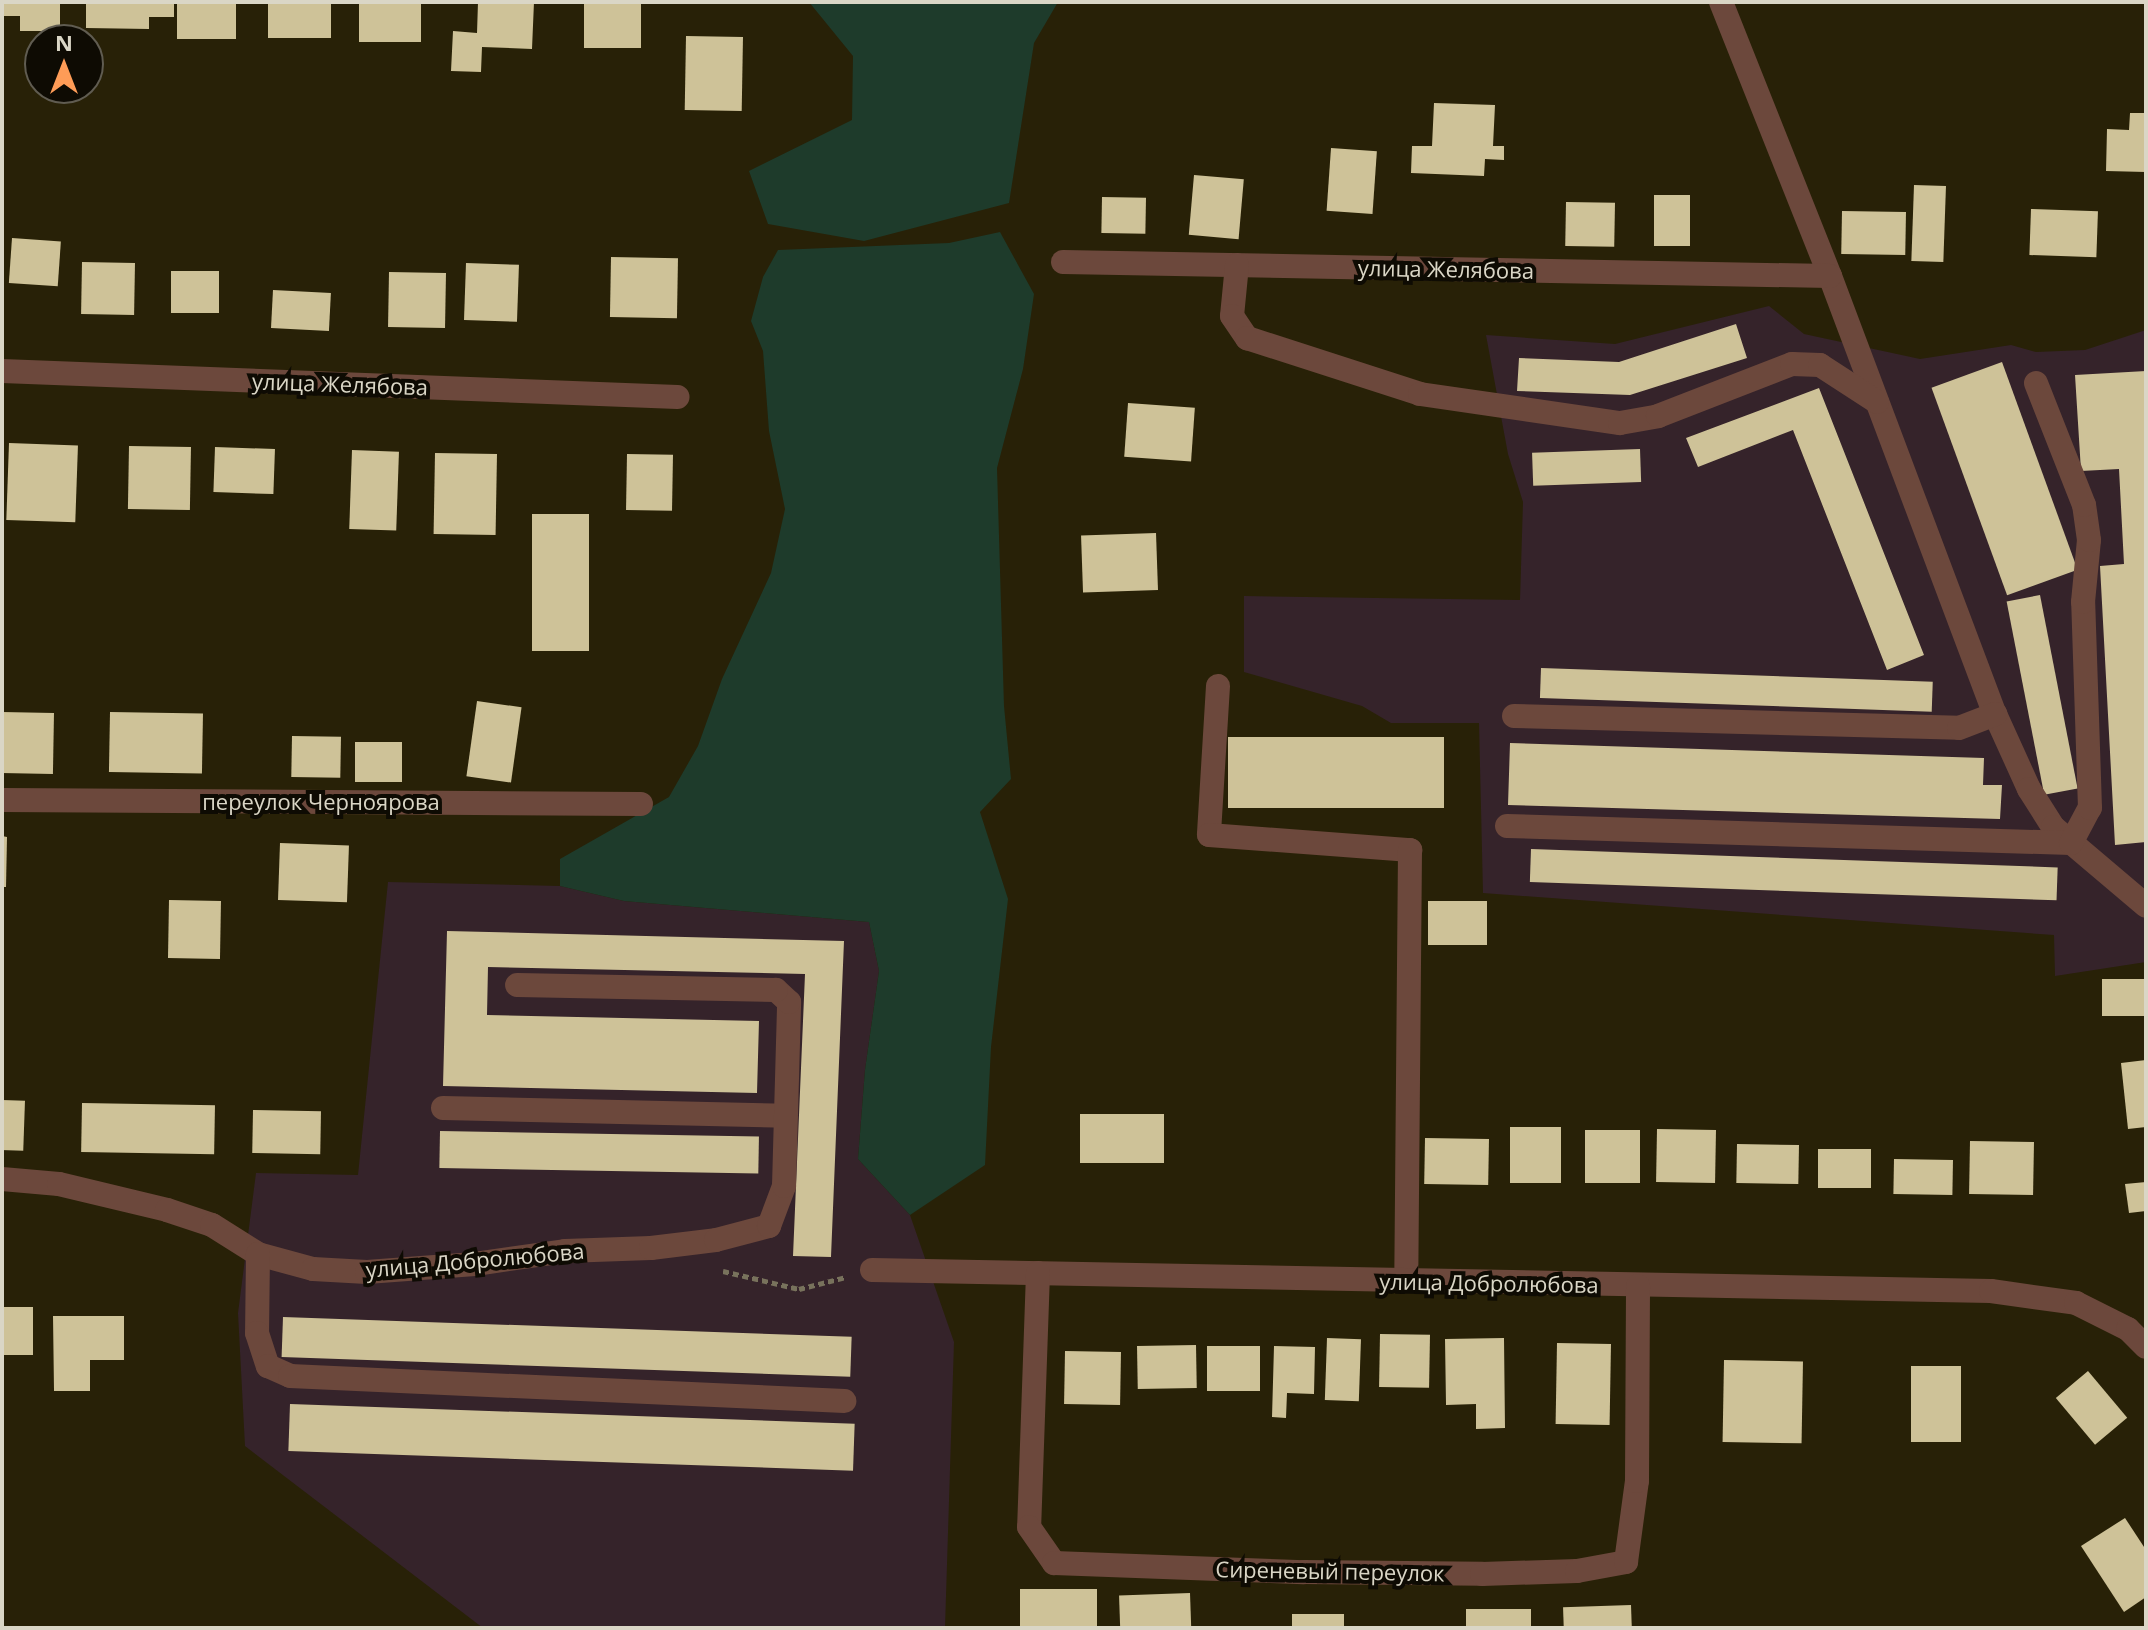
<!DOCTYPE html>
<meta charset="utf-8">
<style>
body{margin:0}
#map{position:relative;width:2148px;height:1630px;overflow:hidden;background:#282107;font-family:"Open Sans",sans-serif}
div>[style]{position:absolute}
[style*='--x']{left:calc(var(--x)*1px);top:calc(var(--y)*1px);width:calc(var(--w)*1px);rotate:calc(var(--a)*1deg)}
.industrial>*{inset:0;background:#35232a}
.green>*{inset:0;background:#1e3b2b}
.building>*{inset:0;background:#cec298;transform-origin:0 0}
.path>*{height:5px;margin-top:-2.5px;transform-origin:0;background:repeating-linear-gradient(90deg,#78725c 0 6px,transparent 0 10px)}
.minor>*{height:24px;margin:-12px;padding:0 12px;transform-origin:12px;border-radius:12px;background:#6c483c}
span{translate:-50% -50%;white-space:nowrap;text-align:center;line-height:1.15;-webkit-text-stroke:8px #0e0b03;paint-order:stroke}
.street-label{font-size:22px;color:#dad6c6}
.frame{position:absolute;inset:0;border:4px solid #dad6c6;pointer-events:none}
.north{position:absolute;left:24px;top:24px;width:80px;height:80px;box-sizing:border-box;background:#0e0b03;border:2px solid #605c51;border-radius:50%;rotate:0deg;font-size:22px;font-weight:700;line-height:32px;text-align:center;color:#dad6c6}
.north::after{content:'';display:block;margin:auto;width:28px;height:36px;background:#fe9c57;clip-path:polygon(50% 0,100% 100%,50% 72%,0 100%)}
</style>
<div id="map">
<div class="industrial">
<i style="clip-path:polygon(1769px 306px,1804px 334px,1920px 359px,2011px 345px,2036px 352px,2085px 350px,2146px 330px,2146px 962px,2055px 976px,2054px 935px,1483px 893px,1479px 723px,1391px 723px,1362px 706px,1244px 672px,1244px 596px,1520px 600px,1523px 502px,1508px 454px,1486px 335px,1615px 344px)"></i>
<i style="clip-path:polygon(388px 882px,560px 886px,624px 901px,869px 922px,879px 971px,865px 1070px,858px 1159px,910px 1215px,954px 1342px,945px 1628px,483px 1628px,245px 1446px,238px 1313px,256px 1173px,358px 1175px)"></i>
</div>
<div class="green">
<i style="clip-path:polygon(809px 2px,1058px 2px,1034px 43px,1009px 203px,864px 241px,768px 224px,749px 171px,852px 120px,853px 56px)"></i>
<i style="clip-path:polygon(1000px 232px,1034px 294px,1023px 369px,997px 468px,1004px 706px,1011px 779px,980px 812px,1008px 899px,991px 1047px,985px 1165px,910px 1215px,858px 1159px,865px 1070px,879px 971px,869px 922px,624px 901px,560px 886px,560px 859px,669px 797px,698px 746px,722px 679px,771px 573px,785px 509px,769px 431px,763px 351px,751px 321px,763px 277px,778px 250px,949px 243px)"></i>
</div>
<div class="building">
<i style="clip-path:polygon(2px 2px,60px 2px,60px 31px,20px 31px,20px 16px,2px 16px)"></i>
<i style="clip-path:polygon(86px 2px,174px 2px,174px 17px,149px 17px,149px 29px,86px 28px)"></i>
<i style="left:177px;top:2px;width:59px;height:37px"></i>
<i style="left:268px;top:2px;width:63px;height:36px"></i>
<i style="left:359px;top:2px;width:62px;height:40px"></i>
<i style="clip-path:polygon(478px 2px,534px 2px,532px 49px,482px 47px,481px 72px,451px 71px,453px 31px,477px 33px)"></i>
<i style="left:584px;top:2px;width:57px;height:46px"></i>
<i style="left:686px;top:36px;width:57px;height:74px;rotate:1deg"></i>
<i style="clip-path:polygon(1434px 103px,1495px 105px,1493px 146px,1504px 146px,1504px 160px,1485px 159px,1484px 176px,1411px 173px,1412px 146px,1432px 146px)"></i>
<i style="clip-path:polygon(2130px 113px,2146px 113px,2146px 172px,2106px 171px,2107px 129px,2129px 130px)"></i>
<i style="left:1331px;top:148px;width:46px;height:63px;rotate:4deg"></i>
<i style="left:1194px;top:175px;width:50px;height:60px;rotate:5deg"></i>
<i style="left:1914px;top:185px;width:32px;height:76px;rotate:2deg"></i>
<i style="left:1654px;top:195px;width:36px;height:51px"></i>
<i style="left:1102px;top:197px;width:44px;height:36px;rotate:1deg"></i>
<i style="left:1566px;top:202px;width:49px;height:44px;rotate:1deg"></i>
<i style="left:2031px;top:209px;width:67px;height:46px;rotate:2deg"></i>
<i style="left:1842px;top:211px;width:64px;height:43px;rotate:1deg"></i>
<i style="left:12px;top:238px;width:49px;height:45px;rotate:4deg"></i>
<i style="left:611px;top:257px;width:67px;height:60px;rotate:1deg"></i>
<i style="left:82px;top:262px;width:53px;height:52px;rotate:1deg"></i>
<i style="left:466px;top:263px;width:53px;height:57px;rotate:2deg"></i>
<i style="left:171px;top:271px;width:48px;height:42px"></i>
<i style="left:389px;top:272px;width:57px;height:55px;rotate:1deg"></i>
<i style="left:273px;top:290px;width:58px;height:38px;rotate:3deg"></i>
<i style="clip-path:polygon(1736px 324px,1747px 358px,1630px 395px,1517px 391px,1519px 358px,1619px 362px)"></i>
<i style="left:2002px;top:362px;width:221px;height:75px;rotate:70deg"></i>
<i style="clip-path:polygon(2146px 371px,2146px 842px,2115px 845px,2100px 566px,2124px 564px,2119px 469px,2081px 471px,2075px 375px)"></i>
<i style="clip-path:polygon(1819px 388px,1924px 655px,1887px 670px,1793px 430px,1698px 467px,1686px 438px)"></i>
<i style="left:1128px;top:403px;width:67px;height:54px;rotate:4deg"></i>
<i style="left:9px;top:443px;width:69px;height:77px;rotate:2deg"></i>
<i style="left:129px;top:446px;width:62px;height:63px;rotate:1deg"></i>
<i style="left:215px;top:447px;width:60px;height:45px;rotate:2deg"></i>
<i style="left:1640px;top:449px;width:33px;height:108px;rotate:88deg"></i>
<i style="left:352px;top:450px;width:47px;height:79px;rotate:2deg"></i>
<i style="left:435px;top:453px;width:62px;height:81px;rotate:1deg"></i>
<i style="left:627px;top:454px;width:46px;height:56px;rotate:1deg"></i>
<i style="left:532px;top:514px;width:57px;height:137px"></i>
<i style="left:1156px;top:533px;width:57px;height:75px;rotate:88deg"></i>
<i style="left:2040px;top:595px;width:197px;height:34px;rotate:79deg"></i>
<i style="left:1541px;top:668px;width:392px;height:30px;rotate:2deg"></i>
<i style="left:477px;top:701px;width:45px;height:76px;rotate:8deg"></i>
<i style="left:2px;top:712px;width:52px;height:61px;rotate:1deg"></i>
<i style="left:110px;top:712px;width:93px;height:60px;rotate:1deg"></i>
<i style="left:292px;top:736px;width:49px;height:41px;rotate:1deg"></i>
<i style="left:1444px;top:737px;width:71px;height:216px;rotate:90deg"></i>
<i style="left:355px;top:742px;width:47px;height:40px"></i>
<i style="clip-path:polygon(1510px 743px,1984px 758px,1983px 785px,2002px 785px,2000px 819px,1508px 805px)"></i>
<i style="clip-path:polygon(2px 836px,7px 837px,6px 887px,2px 887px)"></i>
<i style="left:280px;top:843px;width:69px;height:57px;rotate:2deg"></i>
<i style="left:1531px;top:849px;width:527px;height:33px;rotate:2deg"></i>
<i style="left:169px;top:900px;width:52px;height:58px;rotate:1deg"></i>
<i style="left:1487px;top:901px;width:44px;height:59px;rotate:90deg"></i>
<i style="clip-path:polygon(447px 931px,844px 941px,831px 1257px,793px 1256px,805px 974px,488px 967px,487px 1015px,759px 1021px,757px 1093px,443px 1086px)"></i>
<i style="left:2146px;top:979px;width:37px;height:44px;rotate:90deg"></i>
<i style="clip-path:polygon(2146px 1060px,2146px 1127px,2128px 1129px,2121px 1063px)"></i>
<i style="left:2px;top:1100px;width:23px;height:50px;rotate:2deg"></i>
<i style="left:82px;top:1103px;width:133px;height:49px;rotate:1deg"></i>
<i style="left:253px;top:1110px;width:68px;height:43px;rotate:1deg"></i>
<i style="left:1080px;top:1114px;width:84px;height:49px"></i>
<i style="left:1510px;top:1127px;width:51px;height:56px"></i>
<i style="left:1657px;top:1129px;width:59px;height:53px;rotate:1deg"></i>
<i style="left:1585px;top:1130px;width:55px;height:53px"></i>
<i style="left:440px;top:1131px;width:319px;height:37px;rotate:1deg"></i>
<i style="left:1425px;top:1138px;width:64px;height:46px;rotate:1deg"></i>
<i style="left:1970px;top:1141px;width:64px;height:53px;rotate:1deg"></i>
<i style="left:1737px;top:1144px;width:62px;height:39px;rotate:1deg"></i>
<i style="left:1818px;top:1149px;width:53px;height:39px"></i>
<i style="left:1894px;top:1159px;width:59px;height:35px;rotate:1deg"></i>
<i style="clip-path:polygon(2146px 1182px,2146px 1211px,2129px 1213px,2125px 1184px)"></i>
<i style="left:2px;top:1307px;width:31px;height:48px"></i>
<i style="clip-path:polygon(53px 1316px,124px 1316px,124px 1360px,90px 1360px,90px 1391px,54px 1391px)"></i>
<i style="left:283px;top:1317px;width:569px;height:40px;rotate:2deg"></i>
<i style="left:1380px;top:1334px;width:50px;height:53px;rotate:1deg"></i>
<i style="left:1327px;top:1338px;width:34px;height:62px;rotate:2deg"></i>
<i style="clip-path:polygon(1504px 1338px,1505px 1428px,1476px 1429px,1476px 1404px,1446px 1405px,1445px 1339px)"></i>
<i style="left:1557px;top:1343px;width:54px;height:81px;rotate:1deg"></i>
<i style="left:1196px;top:1345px;width:43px;height:59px;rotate:89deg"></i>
<i style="left:1207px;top:1346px;width:53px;height:45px"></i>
<i style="clip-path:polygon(1274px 1346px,1315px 1347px,1314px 1394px,1287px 1393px,1286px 1418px,1272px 1417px)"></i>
<i style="left:1065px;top:1351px;width:56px;height:53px;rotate:1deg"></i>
<i style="left:1724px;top:1360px;width:79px;height:82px;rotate:1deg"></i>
<i style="left:1911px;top:1366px;width:50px;height:76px"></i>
<i style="left:2088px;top:1371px;width:61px;height:42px;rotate:50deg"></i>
<i style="left:290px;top:1404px;width:565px;height:47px;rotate:2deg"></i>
<i style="clip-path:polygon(2125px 1518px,2146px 1550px,2146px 1597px,2124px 1612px,2081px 1546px)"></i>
<i style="left:1097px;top:1589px;width:39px;height:77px;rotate:90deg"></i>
<i style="left:1190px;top:1593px;width:35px;height:71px;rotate:88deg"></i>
<i style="left:1631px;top:1605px;width:23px;height:68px;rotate:88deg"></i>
<i style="left:1466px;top:1609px;width:65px;height:19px"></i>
<i style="left:1292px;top:1614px;width:52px;height:14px"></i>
</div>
<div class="path">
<i style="--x:723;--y:1271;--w:78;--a:13.3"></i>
<i style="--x:799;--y:1289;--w:49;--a:-14.3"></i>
</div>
<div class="minor">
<i style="--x:1721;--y:2;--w:295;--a:68.3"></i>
<i style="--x:1830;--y:276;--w:468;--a:69.4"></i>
<i style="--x:1995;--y:714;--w:82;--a:65.6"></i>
<i style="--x:2029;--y:789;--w:45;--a:57.7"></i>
<i style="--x:2053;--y:827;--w:122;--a:40.3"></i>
<i style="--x:1063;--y:262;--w:767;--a:1.05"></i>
<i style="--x:1237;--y:265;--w:51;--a:95.6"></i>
<i style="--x:1232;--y:316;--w:27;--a:56"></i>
<i style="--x:1247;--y:338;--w:182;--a:17.9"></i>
<i style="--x:1420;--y:394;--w:202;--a:8.3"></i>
<i style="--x:1620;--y:423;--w:39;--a:-10"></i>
<i style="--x:1658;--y:416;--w:144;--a:-21.2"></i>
<i style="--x:1792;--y:364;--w:28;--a:2"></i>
<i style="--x:1820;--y:365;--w:68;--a:33"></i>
<i style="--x:2;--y:371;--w:676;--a:2.2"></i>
<i style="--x:1218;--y:686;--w:149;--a:93.5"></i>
<i style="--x:1209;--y:835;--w:202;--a:4.3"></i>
<i style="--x:1410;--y:850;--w:431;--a:90.5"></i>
<i style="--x:1514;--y:716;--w:445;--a:1.5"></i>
<i style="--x:1959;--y:728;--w:39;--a:-21"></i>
<i style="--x:2;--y:800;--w:639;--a:0.36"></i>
<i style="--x:1507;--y:826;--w:564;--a:1.73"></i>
<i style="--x:2071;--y:843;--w:40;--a:-62"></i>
<i style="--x:2090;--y:808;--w:206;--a:-91.9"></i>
<i style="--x:2083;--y:602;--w:62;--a:-84.5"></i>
<i style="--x:2089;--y:540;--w:35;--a:-98"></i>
<i style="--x:2084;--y:505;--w:131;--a:-111.5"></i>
<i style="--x:443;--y:1108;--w:343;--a:1.3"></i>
<i style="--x:2;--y:1179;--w:57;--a:5"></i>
<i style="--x:59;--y:1184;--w:111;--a:13.5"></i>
<i style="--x:167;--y:1210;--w:47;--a:18.4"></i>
<i style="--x:212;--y:1225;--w:54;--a:32.2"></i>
<i style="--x:258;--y:1254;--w:57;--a:15.3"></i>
<i style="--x:313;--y:1269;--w:54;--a:3.2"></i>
<i style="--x:367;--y:1272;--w:108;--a:-4.2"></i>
<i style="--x:475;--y:1264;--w:91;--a:-8.2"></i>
<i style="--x:565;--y:1251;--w:86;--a:-2"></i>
<i style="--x:651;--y:1248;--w:65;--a:-7"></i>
<i style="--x:716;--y:1240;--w:55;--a:-14.8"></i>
<i style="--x:769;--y:1226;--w:43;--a:-69.4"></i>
<i style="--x:784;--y:1186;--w:184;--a:-88.4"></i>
<i style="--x:789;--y:1002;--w:18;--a:-137"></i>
<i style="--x:776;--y:990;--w:259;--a:-178.9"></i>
<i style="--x:258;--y:1254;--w:79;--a:90.7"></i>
<i style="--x:257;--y:1333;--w:35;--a:72"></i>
<i style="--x:268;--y:1366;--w:24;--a:24"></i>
<i style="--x:290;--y:1376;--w:555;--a:2.58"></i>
<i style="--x:872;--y:1270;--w:1119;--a:1.08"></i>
<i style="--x:1991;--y:1291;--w:86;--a:8"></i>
<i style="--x:2076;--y:1303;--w:58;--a:26.6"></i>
<i style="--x:2128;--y:1329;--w:25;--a:45"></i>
<i style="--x:1038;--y:1273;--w:254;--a:92"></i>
<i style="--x:1029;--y:1527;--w:44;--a:55.2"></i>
<i style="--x:1054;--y:1563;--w:250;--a:2.1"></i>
<i style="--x:1304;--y:1572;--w:178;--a:0.6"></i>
<i style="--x:1482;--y:1574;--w:95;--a:-1.8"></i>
<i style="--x:1577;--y:1571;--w:50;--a:-10.4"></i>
<i style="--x:1626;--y:1562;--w:82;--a:-82.3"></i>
<i style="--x:1637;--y:1481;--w:195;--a:-89.7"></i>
</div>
<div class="street-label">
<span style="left:1446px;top:269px;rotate:1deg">улица Желябова</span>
<span style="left:340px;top:384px;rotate:2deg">улица Желябова</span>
<span style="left:321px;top:802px">переулок Черноярова</span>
<span style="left:475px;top:1260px;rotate:-5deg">улица Добролюбова</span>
<span style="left:1489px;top:1283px;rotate:1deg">улица Добролюбова</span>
<span style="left:1330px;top:1571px;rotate:1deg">Сиреневый переулок</span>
</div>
<div class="frame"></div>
<div class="north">N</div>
</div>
